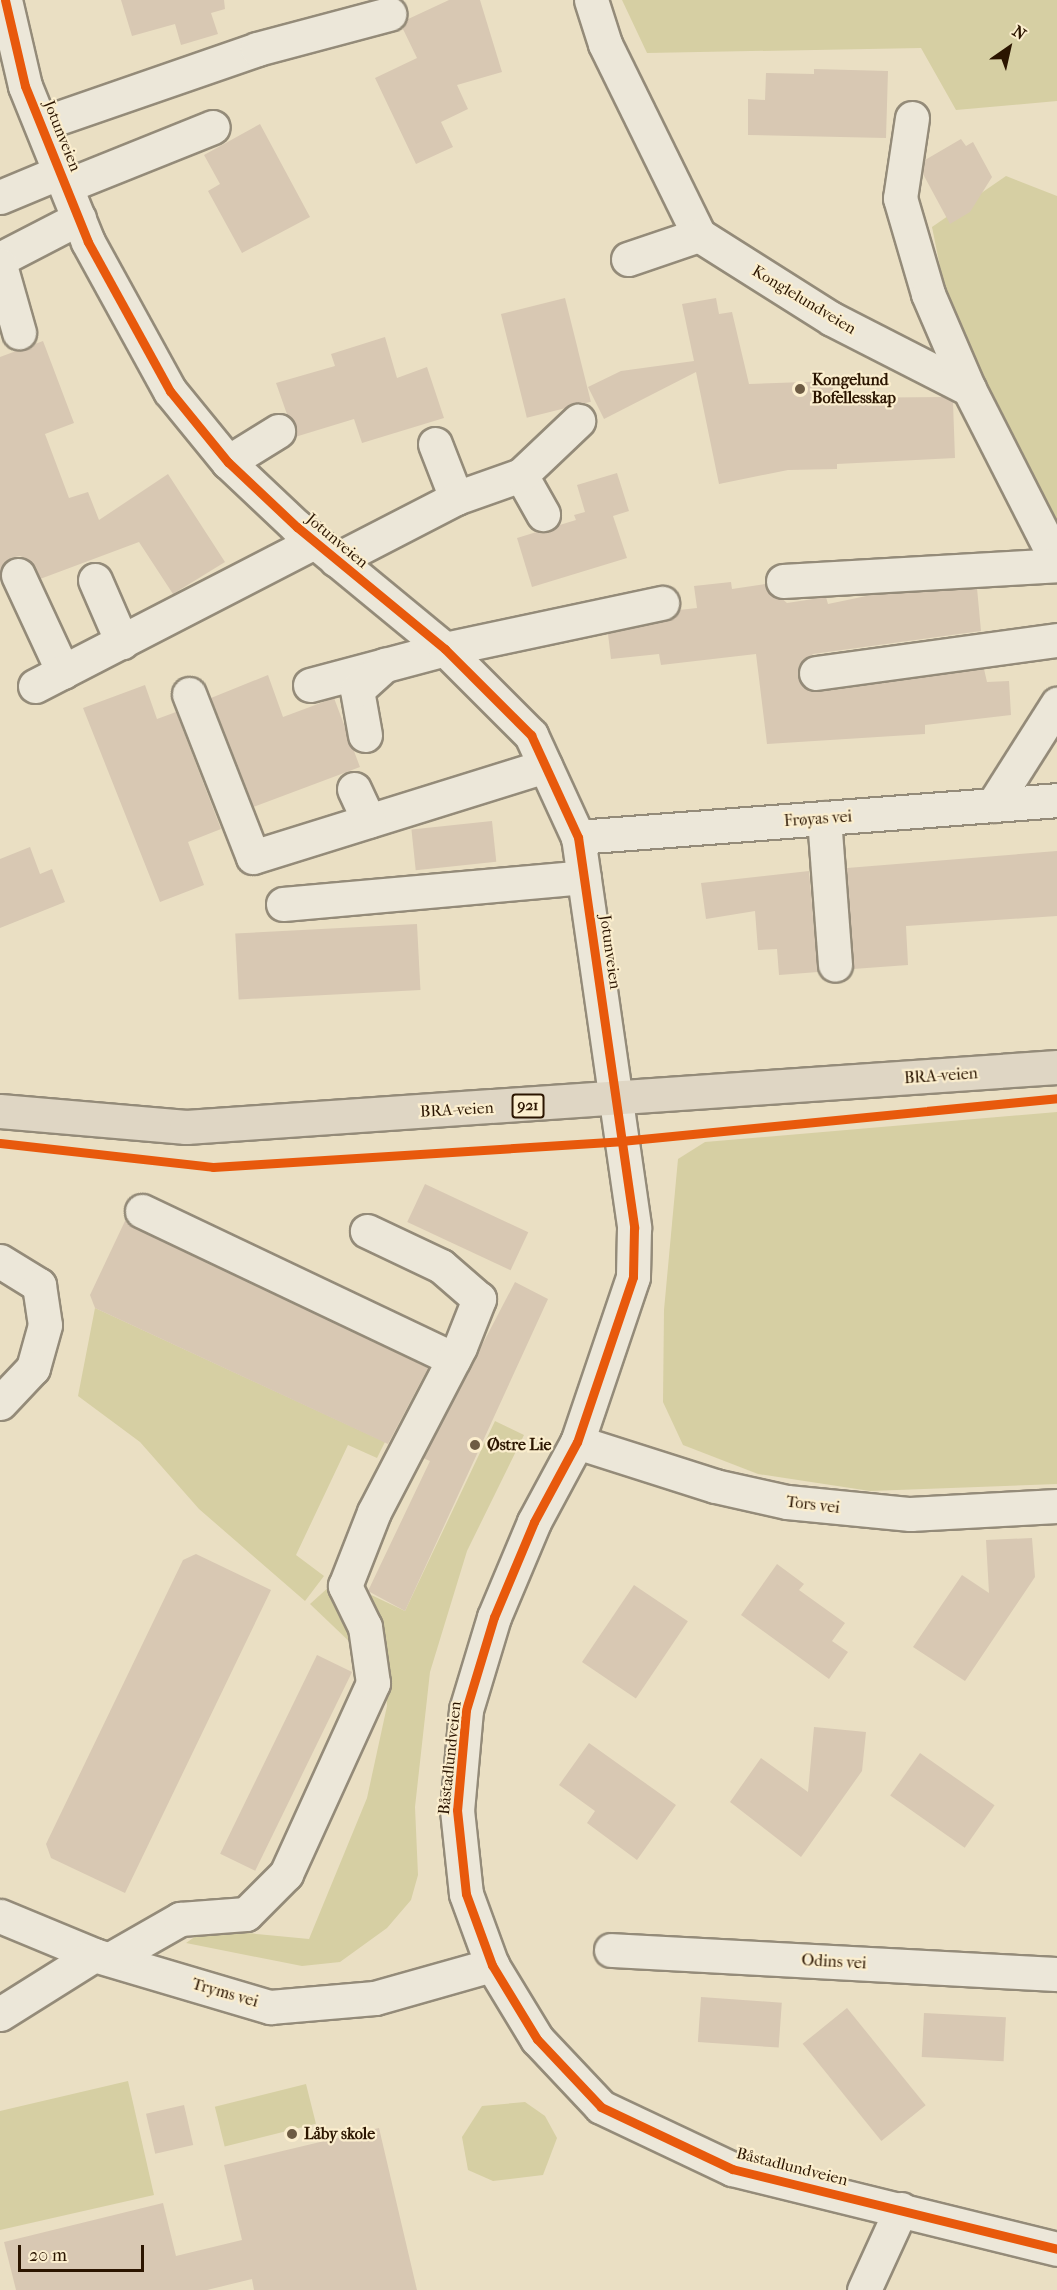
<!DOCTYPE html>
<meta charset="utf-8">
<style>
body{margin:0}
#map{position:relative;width:1057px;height:2290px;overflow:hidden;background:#eadfc3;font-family:"IM FELL French Canon",serif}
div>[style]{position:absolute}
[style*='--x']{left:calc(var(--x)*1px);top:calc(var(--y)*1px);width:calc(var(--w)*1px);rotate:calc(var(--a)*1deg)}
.green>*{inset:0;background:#d6cfa3;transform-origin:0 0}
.building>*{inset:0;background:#d8c8b3;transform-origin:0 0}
.roads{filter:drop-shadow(2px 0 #948b79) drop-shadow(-2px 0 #948b79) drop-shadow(0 2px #948b79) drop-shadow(0 -2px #948b79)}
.minor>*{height:33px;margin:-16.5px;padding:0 16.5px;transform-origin:16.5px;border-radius:16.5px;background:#ece7d9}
.major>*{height:33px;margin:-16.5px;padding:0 16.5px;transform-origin:16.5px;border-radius:16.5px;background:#dfd6c4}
.cycleway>*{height:9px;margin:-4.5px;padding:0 4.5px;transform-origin:4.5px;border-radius:4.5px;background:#e8590c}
.dots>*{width:16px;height:16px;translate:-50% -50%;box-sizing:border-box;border:3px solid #fbeece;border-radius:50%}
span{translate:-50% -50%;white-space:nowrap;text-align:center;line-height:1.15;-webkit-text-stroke:4.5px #fbeece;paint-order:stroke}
.shield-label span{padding:2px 4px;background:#fbeece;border:2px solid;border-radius:4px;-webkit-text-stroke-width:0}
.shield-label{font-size:15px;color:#2b1500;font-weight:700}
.street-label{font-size:16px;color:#2b1500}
.poi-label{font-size:16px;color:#2b1500;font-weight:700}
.left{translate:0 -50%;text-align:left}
.north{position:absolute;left:979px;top:18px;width:60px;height:60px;-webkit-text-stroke:4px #fbeece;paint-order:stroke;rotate:34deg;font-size:16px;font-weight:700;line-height:24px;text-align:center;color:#2b1500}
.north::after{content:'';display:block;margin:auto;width:21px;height:27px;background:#2b1500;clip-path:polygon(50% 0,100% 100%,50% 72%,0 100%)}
.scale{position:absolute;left:18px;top:2245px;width:126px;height:27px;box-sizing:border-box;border:3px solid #2b1500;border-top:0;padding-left:8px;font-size:18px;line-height:21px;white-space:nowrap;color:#2b1500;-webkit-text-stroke:4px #fbeece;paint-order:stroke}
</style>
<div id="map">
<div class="green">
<i style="clip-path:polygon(622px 0,1057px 0,1057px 101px,956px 110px,921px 48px,647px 53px)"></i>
<i style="clip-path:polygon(1006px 176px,1057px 196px,1057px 531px,949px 311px,932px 227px)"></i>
<i style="clip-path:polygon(1057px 1112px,1057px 1484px,870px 1491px,758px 1474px,683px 1445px,663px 1402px,664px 1310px,678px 1159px,705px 1142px)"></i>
<i style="clip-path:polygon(95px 1308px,385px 1442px,377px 1458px,348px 1445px,296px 1555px,324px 1576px,305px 1601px,199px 1509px,140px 1442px,78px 1396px)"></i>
<i style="clip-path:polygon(495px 1421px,524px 1435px,467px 1551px,430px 1672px,415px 1807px,418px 1875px,411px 1900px,387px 1928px,340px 1962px,302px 1966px,186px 1943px,206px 1929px,309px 1939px,367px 1798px,387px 1706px,385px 1658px,367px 1593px,405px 1611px)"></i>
<i style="clip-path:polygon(330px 1586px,342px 1604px,354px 1646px,310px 1604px)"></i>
<i style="clip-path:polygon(128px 2081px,154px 2195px,0 2230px,0 2111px)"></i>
<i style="left:306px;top:2084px;width:41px;height:94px;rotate:76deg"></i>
<i style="clip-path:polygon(525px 2102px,545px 2116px,557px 2138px,543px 2175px,493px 2181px,468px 2170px,462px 2137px,482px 2106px)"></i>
</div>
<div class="building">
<i style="clip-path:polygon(121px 0,224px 0,225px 9px,211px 13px,218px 34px,181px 45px,175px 24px,132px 36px)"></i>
<i style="clip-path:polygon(449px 0,480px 0,502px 72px,457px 85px,468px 109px,441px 122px,453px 147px,416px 164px,375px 78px,417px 58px,402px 27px,406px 20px)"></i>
<i style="clip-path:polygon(814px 69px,888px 71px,886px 138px,748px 135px,748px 99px,765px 100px,766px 73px,814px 74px)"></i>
<i style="clip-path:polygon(260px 124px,310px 217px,242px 253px,208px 191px,220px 184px,204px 155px)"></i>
<i style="clip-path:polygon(961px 139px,966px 146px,973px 142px,992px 177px,970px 212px,950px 224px,923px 174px,925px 160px)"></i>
<i style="left:565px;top:298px;width:107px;height:66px;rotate:76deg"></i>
<i style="clip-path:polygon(716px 298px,719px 314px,732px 312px,749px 384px,833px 381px,833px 398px,944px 397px,953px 402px,955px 458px,837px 464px,837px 469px,788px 470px,719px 484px,696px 372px,604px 419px,588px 387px,621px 371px,694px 361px,682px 304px)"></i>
<i style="clip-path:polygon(385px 337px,397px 378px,427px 367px,444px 418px,362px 443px,354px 419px,295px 437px,276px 383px,335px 366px,331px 354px)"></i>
<i style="clip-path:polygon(43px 341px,74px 423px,45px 434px,69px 498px,88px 492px,99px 520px,168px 474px,225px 562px,173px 594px,139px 542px,40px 579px,29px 560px,20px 556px,10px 558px,0 571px,0 357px)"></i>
<i style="clip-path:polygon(617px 473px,629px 511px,613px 516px,627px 558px,532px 587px,517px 538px,576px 520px,574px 515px,585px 512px,577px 485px)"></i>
<i style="clip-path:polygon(731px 582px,732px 589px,765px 584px,787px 603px,826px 597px,828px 604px,876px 594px,977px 588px,981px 631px,813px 654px,799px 665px,798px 676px,808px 690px,819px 692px,984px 669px,987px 682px,1009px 681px,1011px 715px,925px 725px,925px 734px,767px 744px,756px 654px,661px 665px,659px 654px,611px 659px,608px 634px,666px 621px,679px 610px,697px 608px,694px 586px)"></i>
<i style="clip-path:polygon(268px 675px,283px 717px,334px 698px,360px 767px,253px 807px,211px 698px)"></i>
<i style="clip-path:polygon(145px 685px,157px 719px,176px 712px,221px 829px,188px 842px,204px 885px,160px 902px,83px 708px)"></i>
<i style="left:492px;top:821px;width:41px;height:81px;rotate:84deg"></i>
<i style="clip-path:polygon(30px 847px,40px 874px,52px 869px,65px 902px,0 928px,0 859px)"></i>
<i style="clip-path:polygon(1057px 851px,1057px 916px,906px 926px,908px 965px,853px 969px,847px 868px)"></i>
<i style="clip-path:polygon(809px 871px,818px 972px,779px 975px,777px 949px,758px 950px,755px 911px,706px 919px,701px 883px)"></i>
<i style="left:417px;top:924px;width:66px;height:182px;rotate:87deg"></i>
<i style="left:425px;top:1184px;width:114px;height:42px;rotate:25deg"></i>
<i style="clip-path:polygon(125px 1221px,428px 1368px,388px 1444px,95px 1308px,90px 1295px)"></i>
<i style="clip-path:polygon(515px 1282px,548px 1299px,405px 1611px,368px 1591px,430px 1461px,423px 1458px)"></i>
<i style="clip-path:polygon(1032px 1538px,1035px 1577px,965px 1681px,913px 1647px,962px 1575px,989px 1593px,986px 1540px)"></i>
<i style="clip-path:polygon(196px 1554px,271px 1590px,125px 1893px,51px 1858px,46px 1844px,183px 1560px)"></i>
<i style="clip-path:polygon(777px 1564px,804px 1584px,799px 1590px,845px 1623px,832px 1641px,848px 1652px,829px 1679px,741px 1615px)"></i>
<i style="left:634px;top:1585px;width:65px;height:93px;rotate:34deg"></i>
<i style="left:317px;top:1655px;width:39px;height:221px;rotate:26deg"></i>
<i style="clip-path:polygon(814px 1727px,866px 1732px,862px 1771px,801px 1857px,730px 1802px,761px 1758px,808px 1792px)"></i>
<i style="clip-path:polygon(589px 1743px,676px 1805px,637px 1860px,587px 1823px,595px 1811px,559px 1785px)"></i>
<i style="left:920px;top:1753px;width:91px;height:52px;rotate:35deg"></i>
<i style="left:701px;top:1997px;width:81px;height:45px;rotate:4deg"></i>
<i style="left:847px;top:2008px;width:125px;height:57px;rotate:51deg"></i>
<i style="left:924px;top:2013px;width:82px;height:44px;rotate:3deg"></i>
<i style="left:184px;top:2105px;width:41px;height:39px;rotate:77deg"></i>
<i style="clip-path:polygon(379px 2128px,417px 2290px,254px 2290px,252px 2279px,207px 2290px,16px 2290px,4px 2242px,163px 2203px,176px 2256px,242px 2240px,224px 2165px)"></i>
</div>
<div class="roads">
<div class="minor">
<i style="--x:5;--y:0;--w:88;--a:76.9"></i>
<i style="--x:25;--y:86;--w:168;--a:68"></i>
<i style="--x:88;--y:242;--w:170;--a:61.2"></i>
<i style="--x:170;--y:391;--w:92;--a:50.8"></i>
<i style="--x:228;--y:462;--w:95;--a:43.3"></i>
<i style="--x:297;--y:527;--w:192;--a:39.5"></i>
<i style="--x:445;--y:649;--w:122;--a:45"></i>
<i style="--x:531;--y:735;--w:112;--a:65.3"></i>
<i style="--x:578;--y:837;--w:395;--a:81.8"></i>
<i style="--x:634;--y:1228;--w:49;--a:91.2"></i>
<i style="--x:633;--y:1277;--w:174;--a:108.7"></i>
<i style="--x:577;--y:1442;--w:91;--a:118.3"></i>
<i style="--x:534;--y:1522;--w:103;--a:112.8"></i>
<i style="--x:494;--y:1617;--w:97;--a:106.8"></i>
<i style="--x:466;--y:1710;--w:100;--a:95.1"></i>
<i style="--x:457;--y:1810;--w:84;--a:83.9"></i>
<i style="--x:466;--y:1894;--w:76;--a:69.9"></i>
<i style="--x:492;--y:1965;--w:87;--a:58.7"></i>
<i style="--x:537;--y:2039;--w:93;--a:46.7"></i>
<i style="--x:601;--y:2107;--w:145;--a:25.3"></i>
<i style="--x:732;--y:2169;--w:335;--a:13.8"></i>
<i style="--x:591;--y:0;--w:46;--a:72.3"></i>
<i style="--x:605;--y:44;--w:213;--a:63.8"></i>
<i style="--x:699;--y:235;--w:157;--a:32.3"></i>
<i style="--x:832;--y:319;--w:154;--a:27.1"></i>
<i style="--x:969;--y:389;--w:194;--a:63"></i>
<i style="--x:912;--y:118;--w:81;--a:98.5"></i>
<i style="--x:900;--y:198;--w:100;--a:73.7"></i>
<i style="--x:928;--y:294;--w:103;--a:66.7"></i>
<i style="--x:41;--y:124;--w:229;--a:-19.1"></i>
<i style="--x:257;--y:49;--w:137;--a:-14.9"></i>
<i style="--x:66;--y:186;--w:158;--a:-21.9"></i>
<i style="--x:0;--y:197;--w:65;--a:-22.6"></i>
<i style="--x:0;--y:259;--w:89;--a:-27.4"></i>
<i style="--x:628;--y:259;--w:75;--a:-18.7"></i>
<i style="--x:0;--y:265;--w:70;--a:74.2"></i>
<i style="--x:435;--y:444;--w:58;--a:68.7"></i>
<i style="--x:228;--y:462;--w:59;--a:-31.8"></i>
<i style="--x:521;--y:475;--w:45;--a:60.6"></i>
<i style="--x:336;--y:560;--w:135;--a:-27.3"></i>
<i style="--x:456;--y:498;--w:69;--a:-19.5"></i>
<i style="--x:521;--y:475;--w:79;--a:-43.5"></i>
<i style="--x:18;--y:575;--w:107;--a:65.1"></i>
<i style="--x:95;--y:580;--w:68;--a:66.5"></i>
<i style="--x:783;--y:581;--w:274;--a:-3.3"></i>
<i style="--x:816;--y:673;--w:243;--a:-7.8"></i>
<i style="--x:310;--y:685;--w:140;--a:-14.9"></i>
<i style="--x:445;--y:649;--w:222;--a:-12"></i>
<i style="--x:35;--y:686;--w:314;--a:-27.3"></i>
<i style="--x:189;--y:694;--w:175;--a:68.6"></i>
<i style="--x:253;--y:857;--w:306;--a:-17.3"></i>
<i style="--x:365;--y:735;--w:46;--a:-100.1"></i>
<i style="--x:357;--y:690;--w:38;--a:-42"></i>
<i style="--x:354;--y:789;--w:35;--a:65"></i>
<i style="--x:993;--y:805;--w:120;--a:-57.6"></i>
<i style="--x:824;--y:818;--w:147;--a:85.7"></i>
<i style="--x:578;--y:837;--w:480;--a:-4.4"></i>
<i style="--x:283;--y:904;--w:302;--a:-5.1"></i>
<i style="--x:142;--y:1211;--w:345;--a:25.4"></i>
<i style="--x:0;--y:1261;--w:46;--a:31.6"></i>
<i style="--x:39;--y:1285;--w:40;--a:81.5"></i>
<i style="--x:45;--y:1325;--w:45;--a:105.6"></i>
<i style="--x:33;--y:1368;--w:48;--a:133.3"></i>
<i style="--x:577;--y:1442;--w:145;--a:17.7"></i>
<i style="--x:715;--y:1486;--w:74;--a:12.5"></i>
<i style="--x:787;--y:1502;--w:124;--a:5.6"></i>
<i style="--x:910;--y:1514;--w:147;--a:-3.1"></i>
<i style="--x:0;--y:1916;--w:102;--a:22.5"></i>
<i style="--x:94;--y:1955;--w:184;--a:16.5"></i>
<i style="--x:270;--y:2007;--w:105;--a:-4.9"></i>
<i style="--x:375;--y:1998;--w:122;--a:-15.8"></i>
<i style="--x:611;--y:1950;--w:447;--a:3.1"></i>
<i style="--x:110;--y:1959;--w:81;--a:-29.7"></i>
<i style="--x:180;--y:1919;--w:66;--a:-4.3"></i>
<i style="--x:246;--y:1914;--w:57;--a:-45"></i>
<i style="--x:286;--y:1874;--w:210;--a:-65.5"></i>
<i style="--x:373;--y:1683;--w:57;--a:-98.1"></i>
<i style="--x:365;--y:1627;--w:46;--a:-116"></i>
<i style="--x:345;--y:1586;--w:79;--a:-68.6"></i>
<i style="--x:374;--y:1512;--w:186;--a:-62.5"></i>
<i style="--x:460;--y:1347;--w:52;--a:-68.4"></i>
<i style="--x:479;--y:1299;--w:50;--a:-139"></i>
<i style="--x:441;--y:1266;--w:82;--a:-154.7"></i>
<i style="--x:0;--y:2014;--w:111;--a:-32.1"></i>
<i style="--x:864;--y:2290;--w:89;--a:-65.4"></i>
</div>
<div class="major">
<i style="--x:0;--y:1111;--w:187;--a:4.9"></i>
<i style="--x:186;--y:1127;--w:873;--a:-3.94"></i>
</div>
</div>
<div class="cycleway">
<i style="--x:5;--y:0;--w:88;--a:76.9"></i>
<i style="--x:25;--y:86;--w:168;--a:68"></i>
<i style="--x:88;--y:242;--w:170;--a:61.2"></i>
<i style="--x:170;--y:391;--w:92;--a:50.8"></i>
<i style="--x:228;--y:462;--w:95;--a:43.3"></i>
<i style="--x:297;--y:527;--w:192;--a:39.5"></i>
<i style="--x:445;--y:649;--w:122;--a:45"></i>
<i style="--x:531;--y:735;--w:112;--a:65.3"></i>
<i style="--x:578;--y:837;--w:395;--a:81.8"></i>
<i style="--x:634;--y:1228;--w:49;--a:91.2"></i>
<i style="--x:633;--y:1277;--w:174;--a:108.7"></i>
<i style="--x:577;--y:1442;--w:91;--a:118.3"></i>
<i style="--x:534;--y:1522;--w:103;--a:112.8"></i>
<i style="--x:494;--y:1617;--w:97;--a:106.8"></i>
<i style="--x:466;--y:1710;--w:100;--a:95.1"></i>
<i style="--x:457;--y:1810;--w:84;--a:83.9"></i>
<i style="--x:466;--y:1894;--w:76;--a:69.9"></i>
<i style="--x:492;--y:1965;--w:87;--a:58.7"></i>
<i style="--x:537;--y:2039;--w:93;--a:46.7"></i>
<i style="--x:601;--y:2107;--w:145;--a:25.3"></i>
<i style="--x:732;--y:2169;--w:335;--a:13.8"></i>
<i style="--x:0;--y:1143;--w:214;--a:6.4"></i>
<i style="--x:213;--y:1167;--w:409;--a:-3.6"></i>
<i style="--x:621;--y:1141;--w:438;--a:-5.6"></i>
</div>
<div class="dots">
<i style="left:800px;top:389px;background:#6e5c44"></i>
<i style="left:475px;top:1445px;background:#6e5c44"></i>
<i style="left:292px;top:2134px;background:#6e5c44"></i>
</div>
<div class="shield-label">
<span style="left:528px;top:1106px">921</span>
</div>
<div class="street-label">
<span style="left:62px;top:136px;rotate:68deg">Jotunveien</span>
<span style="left:804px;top:300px;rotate:31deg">Konglelundveien</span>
<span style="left:337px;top:541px;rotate:40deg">Jotunveien</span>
<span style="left:818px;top:819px;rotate:-4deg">Frøyas vei</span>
<span style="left:610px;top:952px;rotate:82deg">Jotunveien</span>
<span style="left:941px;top:1076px;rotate:-4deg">BRA-veien</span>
<span style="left:457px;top:1110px;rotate:-3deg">BRA-veien</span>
<span style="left:813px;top:1505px;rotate:7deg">Tors vei</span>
<span style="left:450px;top:1758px;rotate:-84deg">Båstadlundveien</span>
<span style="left:834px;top:1962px;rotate:3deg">Odins vei</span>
<span style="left:225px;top:1993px;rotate:16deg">Tryms vei</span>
<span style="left:792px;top:2167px;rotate:14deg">Båstadlundveien</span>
</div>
<div class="poi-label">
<span class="left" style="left:812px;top:389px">Kongelund<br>Bofellesskap</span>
<span class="left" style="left:487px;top:1445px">Østre Lie</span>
<span class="left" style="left:304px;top:2134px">Låby skole</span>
</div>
<div class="north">N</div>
<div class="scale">20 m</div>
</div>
